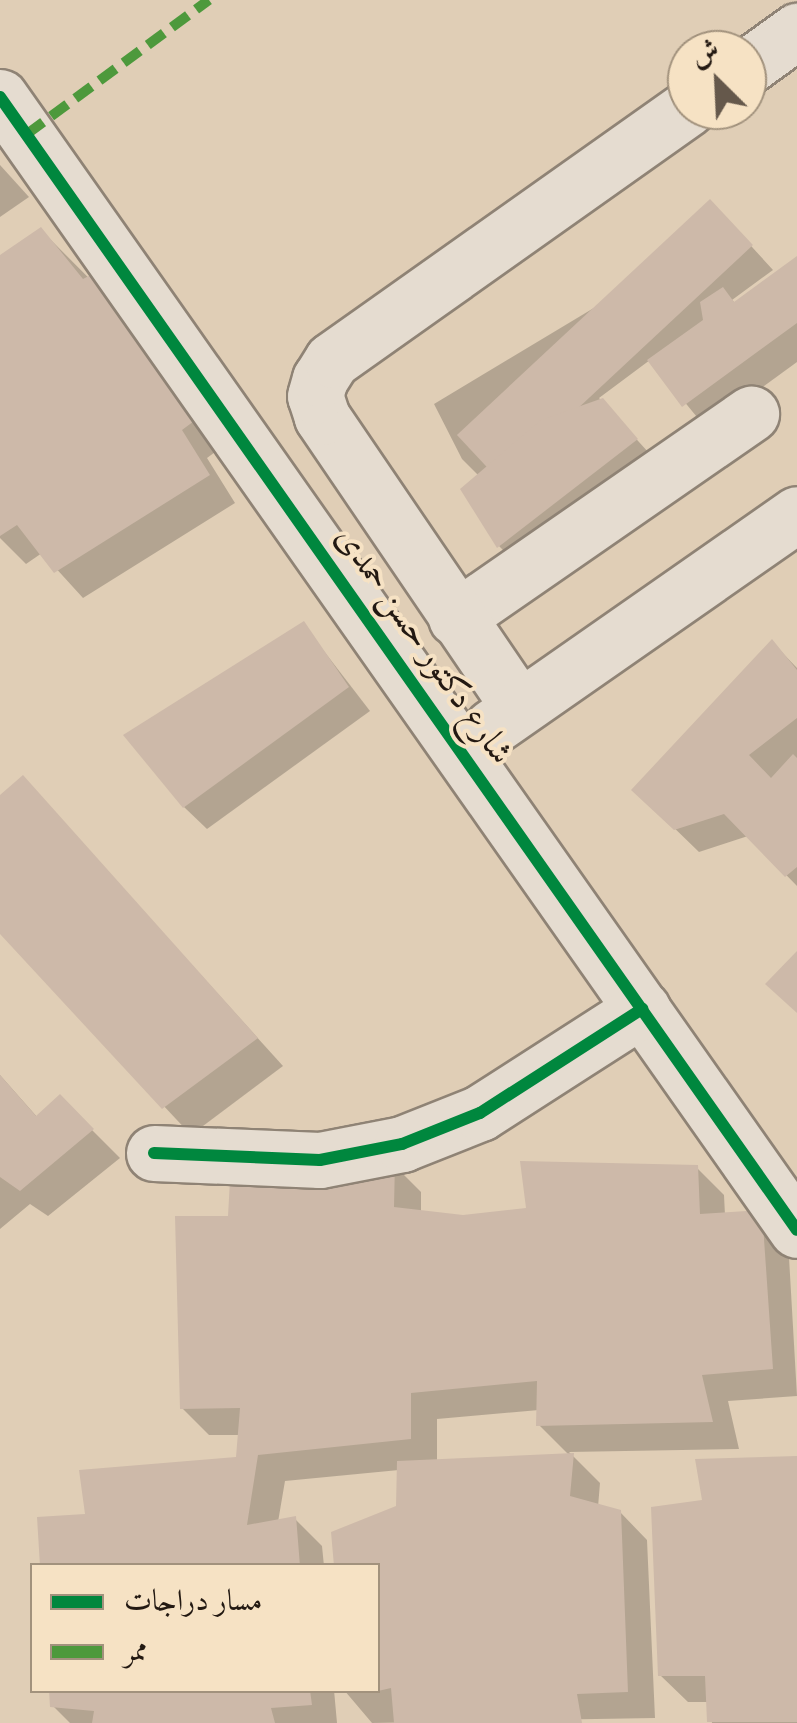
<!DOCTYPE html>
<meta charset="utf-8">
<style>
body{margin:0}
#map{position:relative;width:797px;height:1723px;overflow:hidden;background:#e0ceb6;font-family:Vollkorn,Amiri,serif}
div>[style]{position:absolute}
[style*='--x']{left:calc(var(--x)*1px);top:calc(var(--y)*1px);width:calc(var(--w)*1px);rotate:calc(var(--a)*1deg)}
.shadow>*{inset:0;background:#0003}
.building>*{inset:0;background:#cdb9a9;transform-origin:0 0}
.roads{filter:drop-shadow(2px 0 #8f8375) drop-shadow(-2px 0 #8f8375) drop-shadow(0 2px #8f8375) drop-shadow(0 -2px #8f8375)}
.minor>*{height:55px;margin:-27.5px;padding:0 27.5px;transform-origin:27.5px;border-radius:27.5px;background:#e5dcd0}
.quiet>*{height:10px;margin-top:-5px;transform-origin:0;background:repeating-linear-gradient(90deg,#4d993c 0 20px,transparent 0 30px)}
.cycleway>*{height:12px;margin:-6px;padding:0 6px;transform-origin:6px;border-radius:6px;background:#00873e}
span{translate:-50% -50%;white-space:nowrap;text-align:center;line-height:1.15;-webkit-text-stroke:8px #f6e2c4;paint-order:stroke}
.street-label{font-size:35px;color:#231912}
.legend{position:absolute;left:30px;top:1563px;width:350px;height:130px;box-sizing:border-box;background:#f6e2c4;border:2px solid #a2927d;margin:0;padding:12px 18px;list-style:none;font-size:30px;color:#231912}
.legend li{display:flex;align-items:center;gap:20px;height:50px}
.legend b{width:50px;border:2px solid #a2927d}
.north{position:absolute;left:667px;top:30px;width:100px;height:100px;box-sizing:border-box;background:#f6e2c4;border:2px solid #a2927d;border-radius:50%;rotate:336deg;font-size:28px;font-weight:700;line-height:40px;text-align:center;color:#231912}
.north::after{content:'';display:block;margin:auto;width:35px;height:45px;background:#65584b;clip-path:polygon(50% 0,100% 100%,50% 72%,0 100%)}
</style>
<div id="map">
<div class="shadow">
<i style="clip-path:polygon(0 165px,29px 197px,0 217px)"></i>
<i style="clip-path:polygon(732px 225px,773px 270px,732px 300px,736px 304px,797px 259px,797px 362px,706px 428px,650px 360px,599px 398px,659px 464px,522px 569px,499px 546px,479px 476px,462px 459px,434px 404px)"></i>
<i style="clip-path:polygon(41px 230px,242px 432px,207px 458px,235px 503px,83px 598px,42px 553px,26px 564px,0 538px,0 258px)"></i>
<i style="clip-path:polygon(303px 624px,370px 711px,207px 829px,184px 807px)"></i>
<i style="clip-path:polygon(773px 643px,797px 668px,797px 886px,748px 836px,699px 852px,635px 790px)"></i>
<i style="clip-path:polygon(23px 778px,283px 1066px,191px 1135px,0 931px,0 799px)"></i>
<i style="clip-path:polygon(0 1075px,38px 1118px,60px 1098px,120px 1158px,48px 1216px,30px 1204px,0 1229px)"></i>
<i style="clip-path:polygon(evenodd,394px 1165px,421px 1192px,421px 1213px,463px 1218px,528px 1210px,697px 1168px,724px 1195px,725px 1215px,761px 1212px,788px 1240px,797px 1396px,728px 1401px,739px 1449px,569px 1452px,600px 1483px,598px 1507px,620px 1512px,647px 1540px,655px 1718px,372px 1723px,344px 1690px,378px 1690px,378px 1566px,399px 1507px,399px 1470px,285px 1481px,278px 1522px,295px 1519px,322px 1546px,324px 1566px,43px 1566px,88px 1516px,238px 1459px,240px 1435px,209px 1435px,182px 1408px,230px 1218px,394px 1165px,539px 1410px,538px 1424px,570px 1456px,437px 1462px,437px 1419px,539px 1410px)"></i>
<i style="clip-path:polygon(797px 1459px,797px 1723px,712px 1723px,709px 1702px,688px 1702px,660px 1675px,705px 1502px)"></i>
<i style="clip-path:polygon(51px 1690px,334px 1690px,337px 1723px,70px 1723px,52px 1705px)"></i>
</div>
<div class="building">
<i style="left:710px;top:199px;width:63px;height:346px;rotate:47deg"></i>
<i style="clip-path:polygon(41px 227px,83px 279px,117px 261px,217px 404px,182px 430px,210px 475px,54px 573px,17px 525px,0 536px,0 255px)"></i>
<i style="clip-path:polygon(797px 256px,797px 323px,682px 407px,647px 360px,703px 320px,700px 302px,723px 287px,734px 302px)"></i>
<i style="clip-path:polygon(603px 398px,638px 439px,497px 548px,460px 489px,541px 420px)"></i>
<i style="clip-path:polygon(304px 621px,349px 687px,183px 808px,123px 735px)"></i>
<i style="clip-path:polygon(772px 639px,797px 670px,797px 718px,749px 755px,771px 778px,793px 754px,797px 758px,797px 867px,785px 877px,724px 814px,674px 830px,631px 790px)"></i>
<i style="clip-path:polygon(23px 775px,258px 1038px,162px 1109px,0 934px,0 795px)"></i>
<i style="clip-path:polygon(797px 951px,797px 1013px,765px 984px)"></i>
<i style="clip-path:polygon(0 1075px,36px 1116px,60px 1094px,94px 1129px,20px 1191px,0 1177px)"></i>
<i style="clip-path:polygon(520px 1161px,698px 1165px,700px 1214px,762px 1210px,773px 1369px,702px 1375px,713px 1422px,536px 1426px,537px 1381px,411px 1393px,411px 1439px,258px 1455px,247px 1525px,296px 1516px,300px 1566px,40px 1566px,37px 1517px,85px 1514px,79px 1470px,236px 1457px,240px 1408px,180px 1409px,175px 1216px,228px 1216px,230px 1180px,395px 1162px,394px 1207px,463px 1215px,526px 1208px)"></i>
<i style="clip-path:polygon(574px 1453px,570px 1496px,621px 1510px,628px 1692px,577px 1694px,582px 1723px,394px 1723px,391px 1688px,378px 1691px,378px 1566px,334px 1566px,331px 1532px,396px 1506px,397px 1461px)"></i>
<i style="clip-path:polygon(797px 1456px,797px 1722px,707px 1722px,705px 1676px,658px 1676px,651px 1507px,702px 1500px,695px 1459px)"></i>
<i style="clip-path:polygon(49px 1690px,310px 1690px,312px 1705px,271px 1708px,275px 1723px,92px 1723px,94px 1711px,50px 1707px)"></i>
</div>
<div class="roads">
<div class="minor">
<i style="--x:747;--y:67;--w:62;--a:-35.8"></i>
<i style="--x:0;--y:97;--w:1385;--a:54.88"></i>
<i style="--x:456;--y:618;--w:359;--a:-34.7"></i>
<i style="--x:519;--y:707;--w:351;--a:-124.2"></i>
<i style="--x:322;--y:417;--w:22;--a:-108"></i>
<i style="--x:315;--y:396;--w:18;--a:-74"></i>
<i style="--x:320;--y:379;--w:22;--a:-58"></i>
<i style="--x:332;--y:360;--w:435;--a:-35.3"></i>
<i style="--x:492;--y:727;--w:372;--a:-34.9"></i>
<i style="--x:154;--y:1153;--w:166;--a:2.4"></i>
<i style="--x:320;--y:1160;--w:84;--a:-11"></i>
<i style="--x:402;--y:1144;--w:84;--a:-21.7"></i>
<i style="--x:480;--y:1113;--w:193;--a:-32.7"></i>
</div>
</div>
<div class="quiet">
<i style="--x:27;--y:134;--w:226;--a:-36.4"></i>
</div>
<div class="cycleway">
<i style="--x:0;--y:97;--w:1385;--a:54.88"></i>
<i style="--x:154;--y:1153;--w:166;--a:2.4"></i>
<i style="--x:320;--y:1160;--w:84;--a:-11"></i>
<i style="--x:402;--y:1144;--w:84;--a:-21.7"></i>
<i style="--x:480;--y:1113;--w:193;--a:-32.7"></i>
</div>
<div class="street-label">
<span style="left:423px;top:646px;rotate:55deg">شارع دكتور حسن حمدى</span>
</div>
<ul class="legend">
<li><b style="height:12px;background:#00873e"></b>مسار دراجات</li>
<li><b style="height:12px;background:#4d993c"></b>ممر</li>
</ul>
<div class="north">ش</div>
</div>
